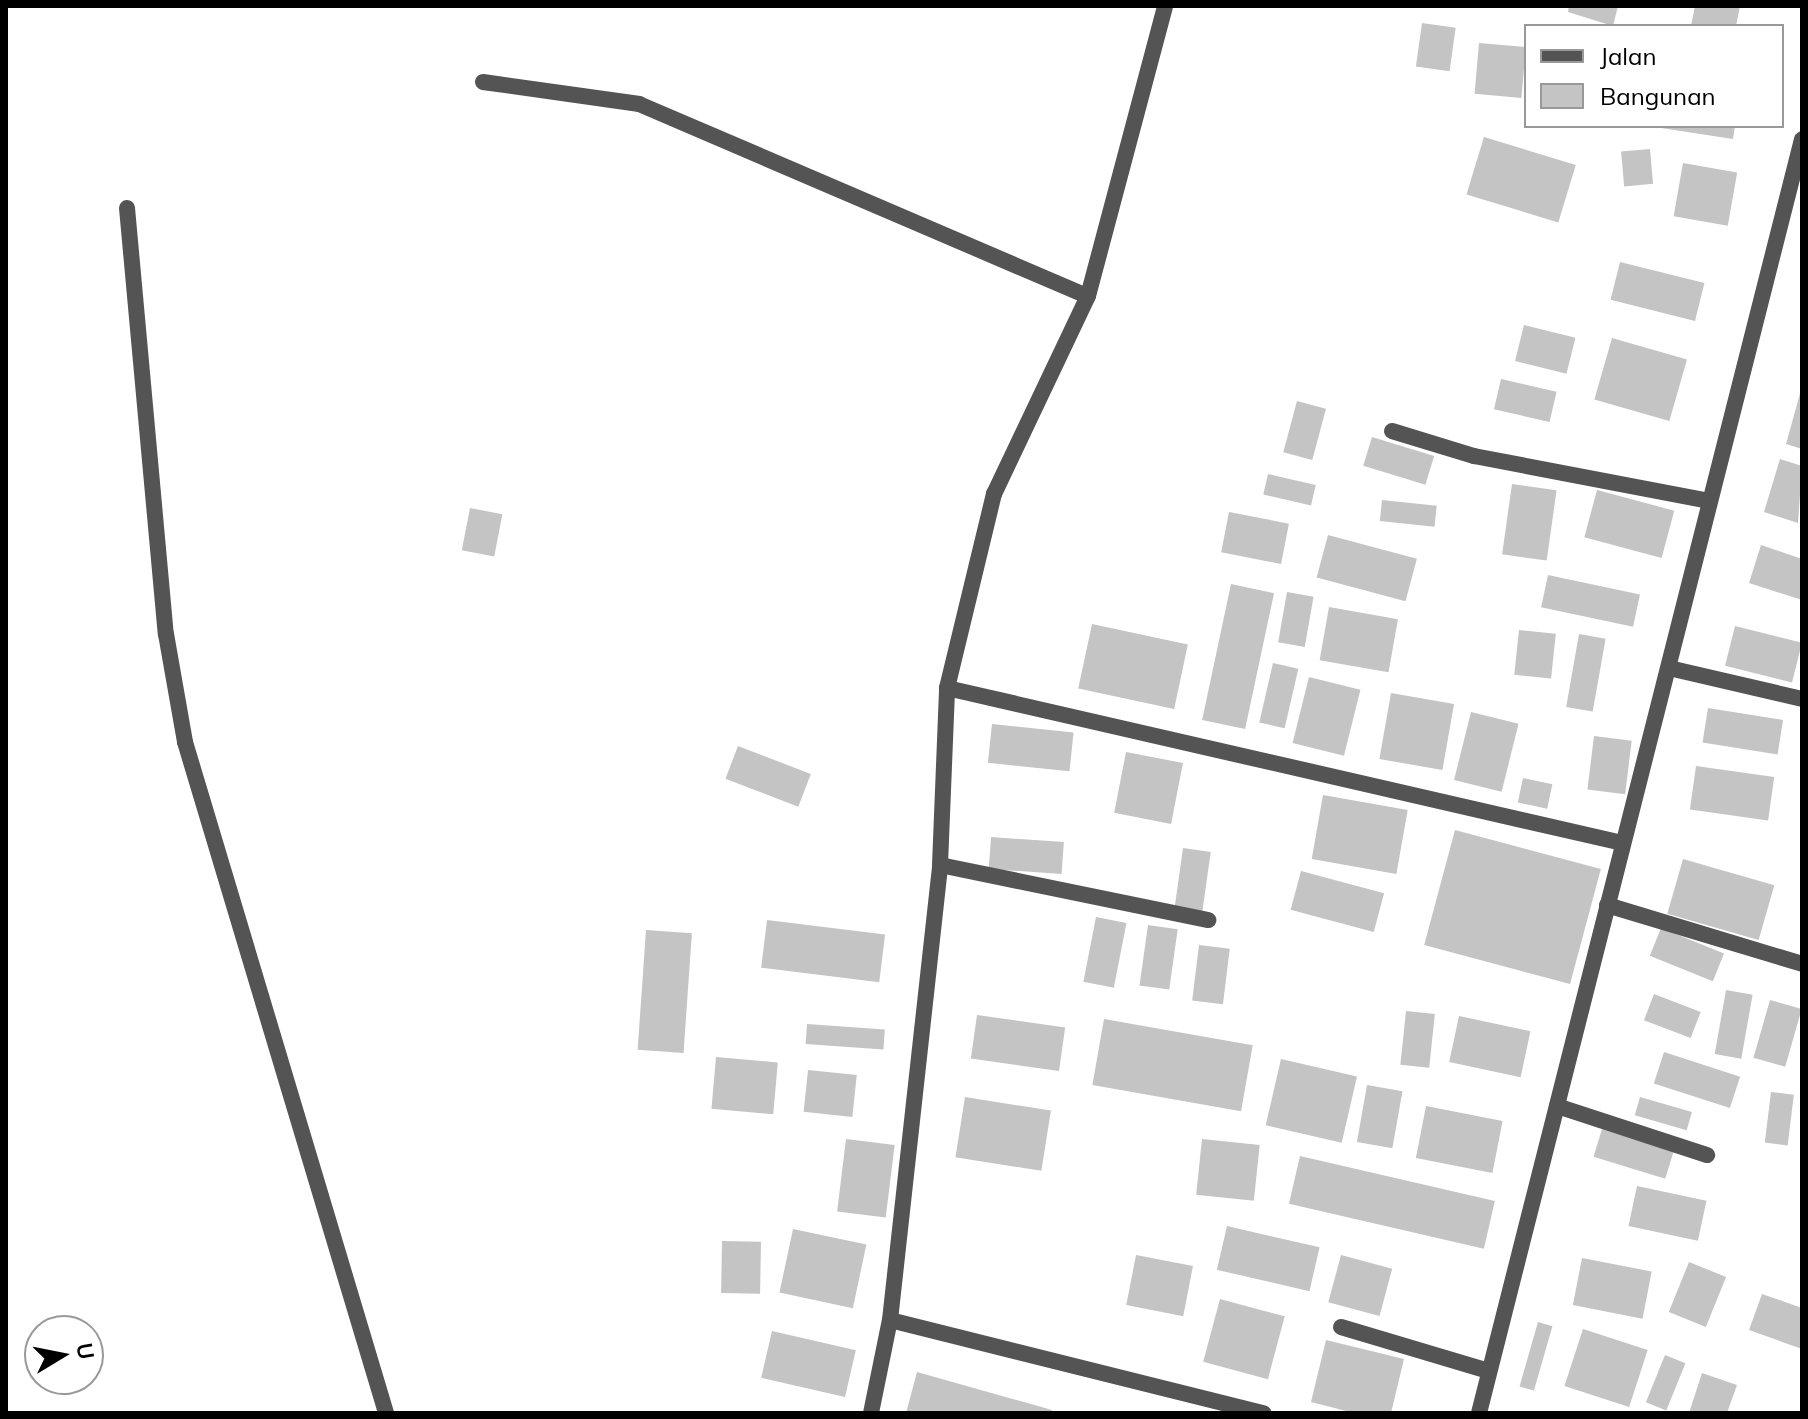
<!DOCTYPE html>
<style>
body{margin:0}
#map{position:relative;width:1808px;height:1419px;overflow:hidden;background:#fff;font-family:Mulish,sans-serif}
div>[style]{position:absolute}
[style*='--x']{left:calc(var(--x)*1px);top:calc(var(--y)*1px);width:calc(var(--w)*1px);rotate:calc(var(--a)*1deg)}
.building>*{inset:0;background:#c4c4c4;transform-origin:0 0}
.minor>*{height:16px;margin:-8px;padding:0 8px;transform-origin:8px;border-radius:8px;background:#545454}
.tertiary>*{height:16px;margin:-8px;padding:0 8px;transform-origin:8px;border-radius:8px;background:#545454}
span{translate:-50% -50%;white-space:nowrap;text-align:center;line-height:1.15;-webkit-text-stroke:7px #fff;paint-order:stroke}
.frame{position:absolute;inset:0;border:8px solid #000;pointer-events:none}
.legend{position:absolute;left:1524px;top:24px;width:260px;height:104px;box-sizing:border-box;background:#fff;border:2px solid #999;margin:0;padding:10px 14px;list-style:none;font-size:24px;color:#000}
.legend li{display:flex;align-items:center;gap:16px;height:40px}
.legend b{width:40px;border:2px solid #999}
.north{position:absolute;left:24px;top:1315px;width:80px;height:80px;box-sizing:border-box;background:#fff;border:2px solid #999;border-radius:50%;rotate:80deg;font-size:22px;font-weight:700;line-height:32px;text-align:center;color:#000}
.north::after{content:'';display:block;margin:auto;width:28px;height:36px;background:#000;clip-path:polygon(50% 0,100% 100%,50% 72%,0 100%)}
</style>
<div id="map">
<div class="building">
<i style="clip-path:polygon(1569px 6px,1618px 6px,1613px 26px,1568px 12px)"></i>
<i style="clip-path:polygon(1695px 6px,1740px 6px,1736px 26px,1691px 26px)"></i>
<i style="left:1422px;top:23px;width:34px;height:44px;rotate:8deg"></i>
<i style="left:1479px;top:43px;width:47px;height:51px;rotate:5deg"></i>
<i style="clip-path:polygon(1648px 126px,1735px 126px,1733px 139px)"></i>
<i style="left:1484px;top:137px;width:96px;height:60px;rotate:17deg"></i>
<i style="left:1650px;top:149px;width:35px;height:29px;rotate:85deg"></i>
<i style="left:1683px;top:163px;width:55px;height:54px;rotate:10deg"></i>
<i style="left:1620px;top:262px;width:87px;height:39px;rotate:14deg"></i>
<i style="left:1524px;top:325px;width:53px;height:37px;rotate:14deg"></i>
<i style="left:1612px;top:338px;width:78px;height:64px;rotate:16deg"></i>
<i style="left:1501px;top:379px;width:57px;height:31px;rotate:13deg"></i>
<i style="clip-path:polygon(1801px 390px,1802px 391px,1802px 449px,1786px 444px)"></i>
<i style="left:1297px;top:401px;width:30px;height:53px;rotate:15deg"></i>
<i style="left:1372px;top:437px;width:65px;height:30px;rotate:17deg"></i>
<i style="clip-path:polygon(1780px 459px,1802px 466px,1798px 523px,1764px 512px)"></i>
<i style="left:1268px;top:474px;width:49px;height:21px;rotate:13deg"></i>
<i style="left:1512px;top:484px;width:45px;height:71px;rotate:8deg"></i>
<i style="left:1597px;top:490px;width:80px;height:49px;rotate:15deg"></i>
<i style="left:1382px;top:500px;width:55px;height:21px;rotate:6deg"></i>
<i style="left:470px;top:508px;width:33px;height:43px;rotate:11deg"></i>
<i style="left:1229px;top:512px;width:61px;height:41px;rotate:11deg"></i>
<i style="left:1328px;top:535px;width:92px;height:44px;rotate:15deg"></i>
<i style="clip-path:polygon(1761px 545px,1802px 559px,1802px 600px,1749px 583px)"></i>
<i style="left:1548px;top:575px;width:94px;height:33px;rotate:12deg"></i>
<i style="left:1231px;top:584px;width:44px;height:139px;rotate:12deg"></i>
<i style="left:1287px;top:592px;width:27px;height:51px;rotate:10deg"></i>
<i style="left:1329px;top:607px;width:70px;height:54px;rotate:10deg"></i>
<i style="left:1092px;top:624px;width:98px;height:66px;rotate:12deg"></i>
<i style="left:1735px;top:626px;width:69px;height:41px;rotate:14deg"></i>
<i style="left:1519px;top:630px;width:37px;height:45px;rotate:6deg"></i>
<i style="left:1579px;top:634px;width:27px;height:74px;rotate:10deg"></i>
<i style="left:1273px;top:663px;width:26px;height:61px;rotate:13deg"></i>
<i style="left:1309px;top:677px;width:53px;height:68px;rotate:14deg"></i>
<i style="left:1391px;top:693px;width:64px;height:67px;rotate:10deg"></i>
<i style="left:1708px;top:708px;width:76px;height:35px;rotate:9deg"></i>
<i style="left:1471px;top:712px;width:49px;height:70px;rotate:14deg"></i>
<i style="left:992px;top:724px;width:82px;height:39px;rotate:6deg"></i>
<i style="left:1594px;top:736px;width:38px;height:54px;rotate:7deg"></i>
<i style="left:738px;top:746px;width:78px;height:35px;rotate:21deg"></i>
<i style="left:1126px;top:752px;width:58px;height:62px;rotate:11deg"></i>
<i style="left:1696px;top:766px;width:79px;height:44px;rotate:8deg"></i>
<i style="left:1523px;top:778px;width:30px;height:25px;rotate:12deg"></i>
<i style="left:1323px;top:795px;width:86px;height:65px;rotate:10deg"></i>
<i style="left:1455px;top:830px;width:151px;height:119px;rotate:15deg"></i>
<i style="left:991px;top:837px;width:73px;height:32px;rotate:4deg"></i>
<i style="left:1183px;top:848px;width:28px;height:62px;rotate:8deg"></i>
<i style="left:1683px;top:859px;width:95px;height:57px;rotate:16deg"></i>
<i style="left:1301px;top:871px;width:86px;height:40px;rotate:15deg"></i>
<i style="left:1096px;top:917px;width:31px;height:66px;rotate:11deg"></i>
<i style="left:767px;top:920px;width:119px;height:48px;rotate:7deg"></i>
<i style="left:1148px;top:925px;width:30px;height:61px;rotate:8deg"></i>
<i style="left:1661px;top:928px;width:68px;height:30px;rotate:22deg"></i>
<i style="left:646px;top:930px;width:46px;height:120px;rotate:4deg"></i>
<i style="left:1199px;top:945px;width:31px;height:56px;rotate:7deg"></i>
<i style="left:1726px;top:990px;width:27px;height:65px;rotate:10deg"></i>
<i style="left:1654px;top:994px;width:50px;height:28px;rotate:21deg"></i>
<i style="left:1770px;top:1000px;width:33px;height:60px;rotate:16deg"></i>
<i style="left:1406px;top:1011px;width:29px;height:54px;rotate:6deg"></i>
<i style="left:977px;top:1015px;width:89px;height:44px;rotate:8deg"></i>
<i style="left:1459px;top:1016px;width:73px;height:47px;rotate:12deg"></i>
<i style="left:1104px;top:1019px;width:151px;height:67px;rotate:10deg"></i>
<i style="left:807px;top:1024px;width:78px;height:20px;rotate:4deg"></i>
<i style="left:1664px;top:1052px;width:80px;height:33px;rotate:18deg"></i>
<i style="left:716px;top:1057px;width:62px;height:52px;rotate:5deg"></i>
<i style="left:1281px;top:1059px;width:78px;height:68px;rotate:13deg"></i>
<i style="left:808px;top:1070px;width:49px;height:42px;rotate:6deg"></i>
<i style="left:1367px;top:1085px;width:36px;height:58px;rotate:10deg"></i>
<i style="left:1771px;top:1092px;width:23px;height:51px;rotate:7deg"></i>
<i style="left:965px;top:1097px;width:87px;height:61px;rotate:9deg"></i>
<i style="left:1640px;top:1097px;width:54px;height:19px;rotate:16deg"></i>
<i style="left:1426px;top:1106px;width:78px;height:53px;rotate:11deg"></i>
<i style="left:1602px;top:1129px;width:75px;height:29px;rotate:17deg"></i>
<i style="left:846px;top:1139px;width:49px;height:73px;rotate:7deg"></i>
<i style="left:1202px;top:1139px;width:58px;height:56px;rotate:6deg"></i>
<i style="left:1300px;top:1156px;width:200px;height:49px;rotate:13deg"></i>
<i style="left:1637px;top:1186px;width:71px;height:41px;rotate:12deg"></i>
<i style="left:1227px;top:1226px;width:95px;height:45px;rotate:13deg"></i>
<i style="left:793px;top:1229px;width:75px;height:65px;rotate:12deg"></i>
<i style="left:722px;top:1241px;width:39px;height:52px;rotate:1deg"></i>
<i style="left:1136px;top:1255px;width:58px;height:51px;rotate:11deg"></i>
<i style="left:1341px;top:1255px;width:53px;height:49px;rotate:15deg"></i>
<i style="left:1582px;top:1258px;width:71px;height:48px;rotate:11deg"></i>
<i style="left:1689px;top:1262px;width:40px;height:54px;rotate:22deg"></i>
<i style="clip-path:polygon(1762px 1294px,1802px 1308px,1802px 1349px,1749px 1330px)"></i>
<i style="left:1220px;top:1299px;width:67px;height:65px;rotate:15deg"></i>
<i style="left:1538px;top:1322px;width:15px;height:67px;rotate:16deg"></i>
<i style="left:1583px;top:1329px;width:68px;height:60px;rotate:18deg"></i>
<i style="left:772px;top:1331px;width:86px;height:48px;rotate:13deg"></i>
<i style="clip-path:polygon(1326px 1340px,1404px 1359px,1391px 1413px,1354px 1413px,1311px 1402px)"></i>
<i style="left:1665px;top:1355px;width:22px;height:51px;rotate:22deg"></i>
<i style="clip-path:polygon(917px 1372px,1052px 1410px,1052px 1413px,906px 1413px)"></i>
<i style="clip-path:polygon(1702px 1373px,1737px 1385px,1727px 1413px,1689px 1413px)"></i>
</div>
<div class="minor">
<i style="--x:483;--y:82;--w:158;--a:8"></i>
<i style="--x:639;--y:104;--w:488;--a:23.2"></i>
<i style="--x:127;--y:208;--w:428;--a:84.8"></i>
<i style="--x:166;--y:634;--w:110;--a:80"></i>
<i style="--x:185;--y:742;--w:700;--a:73.32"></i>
<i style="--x:1392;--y:431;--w:86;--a:17"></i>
<i style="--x:1474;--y:456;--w:239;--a:10.8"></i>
<i style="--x:1669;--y:668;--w:137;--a:13.1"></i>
<i style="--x:947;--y:688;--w:693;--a:12.93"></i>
<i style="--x:940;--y:865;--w:274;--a:11.6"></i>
<i style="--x:1607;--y:905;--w:204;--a:16.8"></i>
<i style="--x:1557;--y:1106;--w:158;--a:18.1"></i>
<i style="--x:890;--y:1320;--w:385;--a:14"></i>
<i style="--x:1341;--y:1327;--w:154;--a:16.6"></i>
<i style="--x:871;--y:1413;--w:95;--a:-78.5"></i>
<i style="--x:890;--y:1320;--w:458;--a:-83.7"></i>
<i style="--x:940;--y:865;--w:177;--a:-87.7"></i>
<i style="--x:947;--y:688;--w:200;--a:-76.4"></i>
<i style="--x:994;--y:494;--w:219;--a:-64.6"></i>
<i style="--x:1088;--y:296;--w:300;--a:-75.1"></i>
</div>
<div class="tertiary">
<i style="--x:1479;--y:1413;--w:1314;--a:-75.77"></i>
</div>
<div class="frame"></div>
<ul class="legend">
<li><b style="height:10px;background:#545454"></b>Jalan</li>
<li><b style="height:22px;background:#c4c4c4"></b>Bangunan</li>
</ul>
<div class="north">U</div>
</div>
